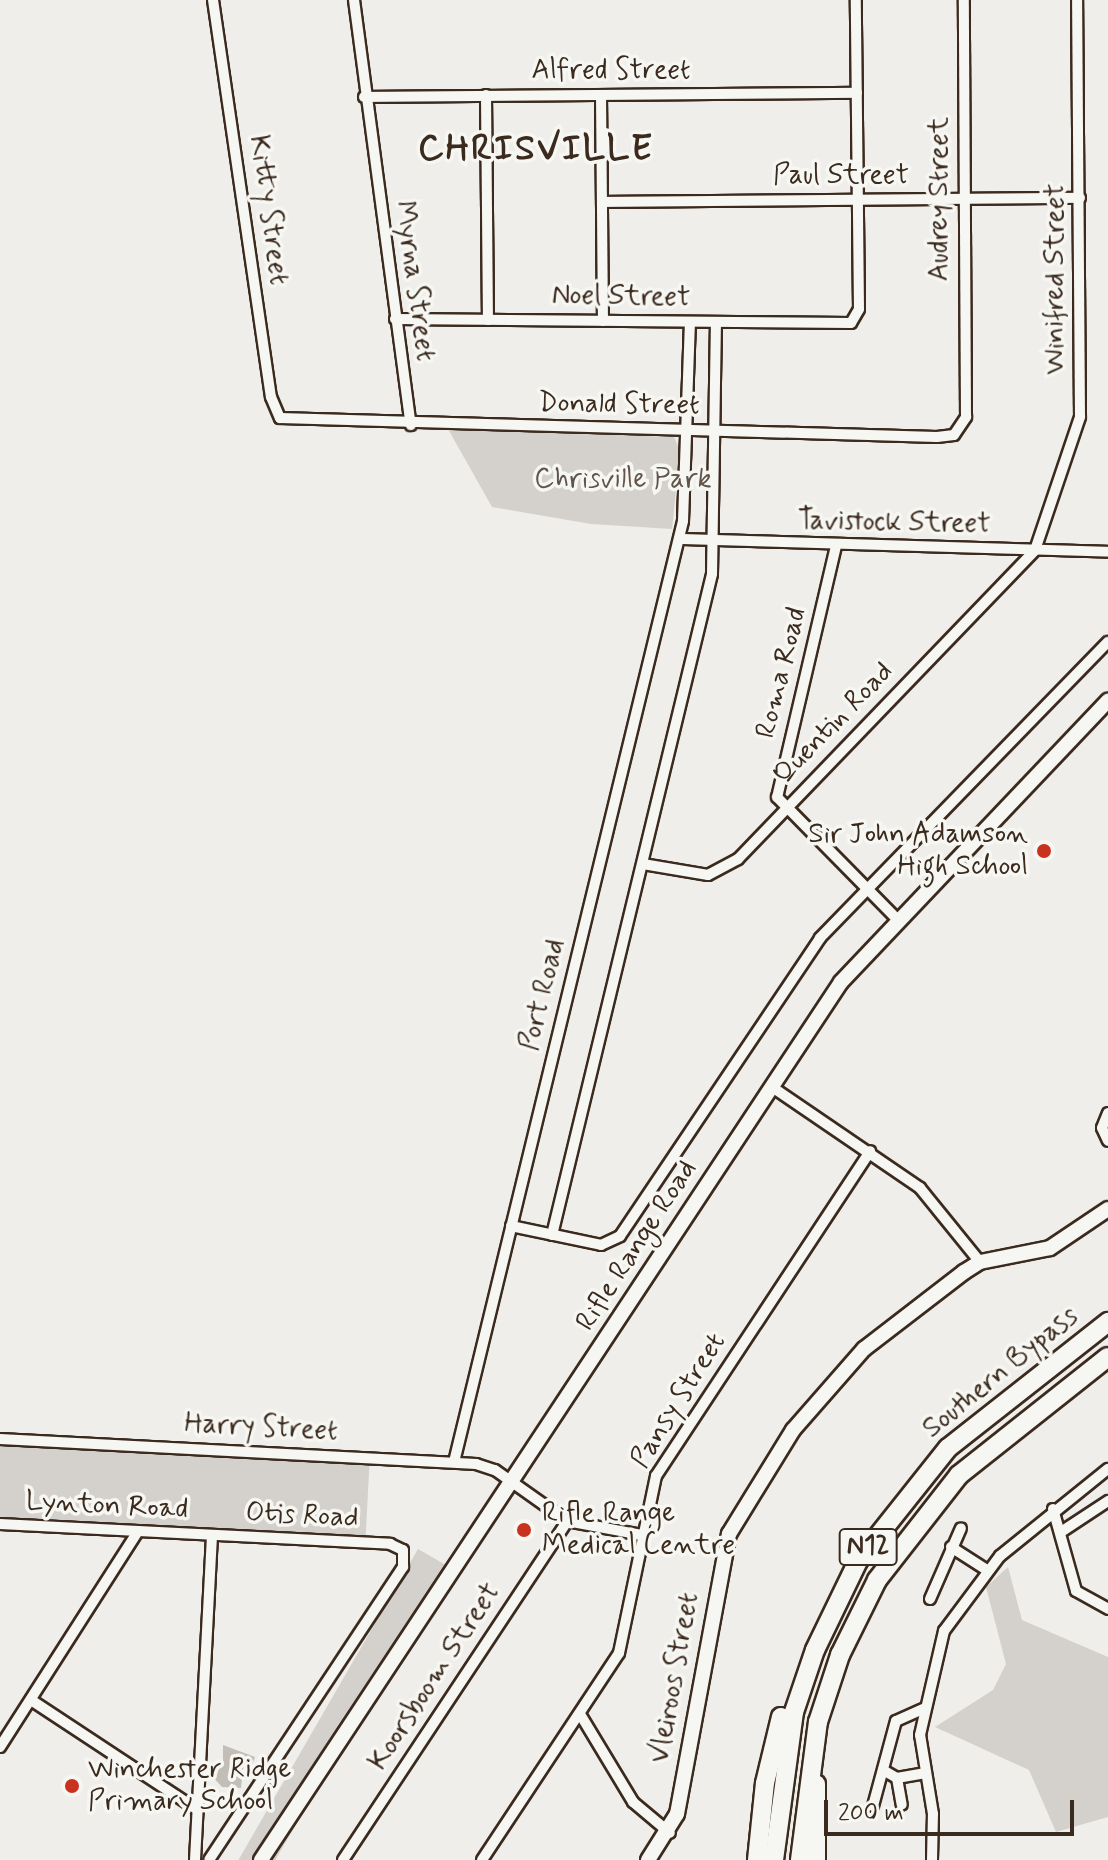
<!DOCTYPE html>
<style>
body{margin:0}
#map{position:relative;width:1108px;height:1860px;overflow:hidden;background:#efeeea;font-family:Mynerve,sans-serif}
div>[style]{position:absolute}
[style*='--x']{left:calc(var(--x)*1px);top:calc(var(--y)*1px);width:calc(var(--w)*1px);rotate:calc(var(--a)*1deg)}
.green>*{inset:0;background:#d4d1cc;transform-origin:0 0}
.building>*{inset:0;background:#c2bdb7}
.roads{filter:drop-shadow(2px 0 #3b2a1e) drop-shadow(-2px 0 #3b2a1e) drop-shadow(0 2px #3b2a1e) drop-shadow(0 -2px #3b2a1e)}
.street>*{height:10px;margin:-5px;padding:0 5px;transform-origin:5px;border-radius:5px;background:#f6f6f2}
.secondary>*{height:14px;margin:-7px;padding:0 7px;transform-origin:7px;border-radius:7px;background:#f6f6f2}
.highway>*{height:18px;margin:-9px;padding:0 9px;transform-origin:9px;border-radius:9px;background:#f6f6f2}
.dots>*{width:22px;height:22px;translate:-50% -50%;box-sizing:border-box;border:4px solid #f6f6f2;border-radius:50%}
span{translate:-50% -50%;white-space:nowrap;text-align:center;line-height:1.15;-webkit-text-stroke:7px #f6f6f2;paint-order:stroke}
.shield-label span{padding:2px 6px;background:#f6f6f2;border:2px solid;border-radius:6px;-webkit-text-stroke-width:0}
.shield-label{font-size:26px;color:#3b2a1e;font-weight:700}
.street-label{font-size:28px;color:#3b2a1e}
.park-label{font-size:28px;color:#61544a}
.poi-label{font-size:28px;color:#3b2a1e}
.right{translate:-100% -50%;text-align:right}
.left{translate:0 -50%;text-align:left}
.district-label{font-size:36px;color:#3b2a1e;font-weight:700;letter-spacing:2px}
.scale{position:absolute;left:824px;top:1800px;width:250px;height:36px;box-sizing:border-box;border:4px solid #3b2a1e;border-top:0;padding-left:10px;font-size:24px;line-height:28px;white-space:nowrap;color:#3b2a1e;-webkit-text-stroke:6px #f6f6f2;paint-order:stroke}
</style>
<div id="map">
<div class="green">
<i style="clip-path:polygon(448px 429px,674px 437px,680px 451px,672px 529px,591px 524px,492px 507px)"></i>
<i style="left:0;top:1444px;width:370px;height:74px;rotate:3deg"></i>
<i style="left:418px;top:1549px;width:32px;height:372px;rotate:30deg"></i>
<i style="clip-path:polygon(1008px 1567px,1022px 1620px,1108px 1657px,1108px 1817px,1056px 1832px,1029px 1770px,935px 1727px,993px 1690px,1006px 1664px,986px 1587px)"></i>
</div>
<div class="building">
<i style="clip-path:polygon(223px 1745px,255px 1757px,250px 1770px,243px 1768px,241px 1788px,222px 1787px,212px 1776px,223px 1761px)"></i>
</div>
<div class="roads">
<div class="street">
<i style="--x:213;--y:0;--w:401;--a:81.7"></i>
<i style="--x:271;--y:397;--w:23;--a:67"></i>
<i style="--x:280;--y:418;--w:657;--a:1.66"></i>
<i style="--x:937;--y:437;--w:17;--a:-7"></i>
<i style="--x:954;--y:435;--w:22;--a:-56"></i>
<i style="--x:966;--y:417;--w:417;--a:-90.3"></i>
<i style="--x:354;--y:0;--w:429;--a:82.4"></i>
<i style="--x:486;--y:95;--w:225;--a:89.5"></i>
<i style="--x:601;--y:95;--w:226;--a:89.5"></i>
<i style="--x:364;--y:97;--w:493;--a:-0.5"></i>
<i style="--x:602;--y:202;--w:478;--a:-0.5"></i>
<i style="--x:395;--y:319;--w:456;--a:0.5"></i>
<i style="--x:851;--y:323;--w:16;--a:-60"></i>
<i style="--x:859;--y:309;--w:309;--a:-90.6"></i>
<i style="--x:679;--y:539;--w:429;--a:1.7"></i>
<i style="--x:836;--y:546;--w:258;--a:103.2"></i>
<i style="--x:777;--y:797;--w:170;--a:45.5"></i>
<i style="--x:643;--y:864;--w:66;--a:9.6"></i>
<i style="--x:708;--y:875;--w:34;--a:-28"></i>
<i style="--x:738;--y:859;--w:429;--a:-46.1"></i>
<i style="--x:1035;--y:550;--w:140;--a:-71.3"></i>
<i style="--x:1080;--y:417;--w:417;--a:-90.4"></i>
<i style="--x:772;--y:1087;--w:179;--a:34.3"></i>
<i style="--x:920;--y:1188;--w:95;--a:51"></i>
<i style="--x:1108;--y:1113;--w:16;--a:112"></i>
<i style="--x:1102;--y:1128;--w:14;--a:65"></i>
<i style="--x:511;--y:1226;--w:92;--a:11.9"></i>
<i style="--x:601;--y:1245;--w:21;--a:-25"></i>
<i style="--x:620;--y:1236;--w:359;--a:-56.1"></i>
<i style="--x:820;--y:938;--w:413;--a:-45.8"></i>
<i style="--x:552;--y:1235;--w:680;--a:-76.39"></i>
<i style="--x:712;--y:574;--w:251;--a:-89.1"></i>
<i style="--x:0;--y:1439;--w:477;--a:3"></i>
<i style="--x:476;--y:1464;--w:20;--a:18"></i>
<i style="--x:495;--y:1470;--w:88;--a:35.3"></i>
<i style="--x:567;--y:1521;--w:76;--a:10.6"></i>
<i style="--x:454;--y:1462;--w:968;--a:-76.32"></i>
<i style="--x:683;--y:521;--w:198;--a:-88"></i>
<i style="--x:1053;--y:1509;--w:85;--a:74.3"></i>
<i style="--x:1076;--y:1591;--w:37;--a:29"></i>
<i style="--x:0;--y:1524;--w:391;--a:2.9"></i>
<i style="--x:390;--y:1544;--w:14;--a:25"></i>
<i style="--x:403;--y:1550;--w:17;--a:90"></i>
<i style="--x:403;--y:1567;--w:351;--a:123.5"></i>
<i style="--x:1064;--y:1530;--w:53;--a:-33.4"></i>
<i style="--x:951;--y:1547;--w:43;--a:32.6"></i>
<i style="--x:930;--y:1599;--w:77;--a:-66.4"></i>
<i style="--x:31;--y:1700;--w:200;--a:33.4"></i>
<i style="--x:580;--y:1714;--w:103;--a:58.9"></i>
<i style="--x:633;--y:1802;--w:48;--a:40"></i>
<i style="--x:0;--y:1747;--w:256;--a:-57.4"></i>
<i style="--x:883;--y:1770;--w:16;--a:30"></i>
<i style="--x:897;--y:1778;--w:27;--a:80"></i>
<i style="--x:897;--y:1778;--w:29;--a:-10"></i>
<i style="--x:873;--y:1806;--w:88;--a:-74.9"></i>
<i style="--x:896;--y:1721;--w:30;--a:-24"></i>
<i style="--x:195;--y:1860;--w:324;--a:-87"></i>
<i style="--x:343;--y:1860;--w:406;--a:-56.5"></i>
<i style="--x:482;--y:1860;--w:248;--a:-56.5"></i>
<i style="--x:619;--y:1653;--w:181;--a:-78.2"></i>
<i style="--x:656;--y:1476;--w:389;--a:-56.6"></i>
<i style="--x:932;--y:1860;--w:46;--a:-88.8"></i>
<i style="--x:933;--y:1814;--w:80;--a:-99.3"></i>
<i style="--x:920;--y:1735;--w:107;--a:-77"></i>
<i style="--x:944;--y:1631;--w:94;--a:-53.3"></i>
<i style="--x:1000;--y:1556;--w:139;--a:-38.9"></i>
</div>
<div class="secondary">
<i style="--x:261;--y:1860;--w:1052;--a:-56.55"></i>
<i style="--x:841;--y:982;--w:388;--a:-46.5"></i>
<i style="--x:648;--y:1860;--w:54;--a:-57.8"></i>
<i style="--x:677;--y:1814;--w:285;--a:-79.5"></i>
<i style="--x:729;--y:1534;--w:122;--a:-58.4"></i>
<i style="--x:793;--y:1430;--w:108;--a:-48.8"></i>
<i style="--x:864;--y:1349;--w:126;--a:-37.6"></i>
<i style="--x:964;--y:1272;--w:19;--a:-32"></i>
<i style="--x:980;--y:1262;--w:71;--a:-11.3"></i>
<i style="--x:1050;--y:1248;--w:70;--a:-33.9"></i>
</div>
<div class="highway">
<i style="--x:757;--y:1860;--w:77;--a:-84.1"></i>
<i style="--x:765;--y:1783;--w:68;--a:-76.4"></i>
<i style="--x:774;--y:1860;--w:149;--a:-82.3"></i>
<i style="--x:794;--y:1712;--w:65;--a:-71.3"></i>
<i style="--x:815;--y:1650;--w:99;--a:-64.2"></i>
<i style="--x:858;--y:1561;--w:144;--a:-51.5"></i>
<i style="--x:948;--y:1448;--w:204;--a:-38.2"></i>
<i style="--x:800;--y:1860;--w:139;--a:-82.6"></i>
<i style="--x:818;--y:1722;--w:71;--a:-71.8"></i>
<i style="--x:840;--y:1655;--w:84;--a:-63.7"></i>
<i style="--x:877;--y:1580;--w:133;--a:-52"></i>
<i style="--x:959;--y:1475;--w:190;--a:-38.4"></i>
<i style="--x:816;--y:1860;--w:76;--a:-90"></i>
</div>
</div>
<div class="dots">
<i style="left:1044px;top:851px;background:#c8321e"></i>
<i style="left:524px;top:1530px;background:#c8321e"></i>
<i style="left:72px;top:1786px;background:#c8321e"></i>
</div>
<div class="shield-label">
<span style="left:868px;top:1547px">N12</span>
</div>
<div class="street-label">
<span style="left:611px;top:71px">Alfred Street</span>
<span style="left:841px;top:176px">Paul Street</span>
<span style="left:940px;top:199px;rotate:-90deg">Audrey Street</span>
<span style="left:268px;top:210px;rotate:82deg">Kitty Street</span>
<span style="left:1056px;top:279px;rotate:-90deg">Winifred Street</span>
<span style="left:414px;top:281px;rotate:82deg">Myrna Street</span>
<span style="left:621px;top:297px;rotate:1deg">Noel Street</span>
<span style="left:619px;top:405px;rotate:1deg">Donald Street</span>
<span style="left:894px;top:523px;rotate:1deg">Tavistock Street</span>
<span style="left:782px;top:673px;rotate:-76deg">Roma Road</span>
<span style="left:834px;top:724px;rotate:-46deg">Quentin Road</span>
<span style="left:543px;top:995px;rotate:-76deg">Port Road</span>
<span style="left:637px;top:1246px;rotate:-57deg">Rifle Range Road</span>
<span style="left:1001px;top:1373px;rotate:-39deg">Southern Bypass</span>
<span style="left:679px;top:1401px;rotate:-58deg">Pansy Street</span>
<span style="left:261px;top:1428px;rotate:3deg">Harry Street</span>
<span style="left:107px;top:1506px;rotate:3deg">Lynton Road</span>
<span style="left:302px;top:1516px;rotate:3deg">Otis Road</span>
<span style="left:435px;top:1677px;rotate:-57deg">Koorsboom Street</span>
<span style="left:675px;top:1678px;rotate:-80deg">Vleiroos Street</span>
</div>
<div class="park-label">
<span style="left:623px;top:480px">Chrisville Park</span>
</div>
<div class="poi-label">
<span class="right" style="left:1028px;top:851px">Sir John Adamson<br>High School</span>
<span class="left" style="left:542px;top:1530px">Rifle Range<br>Medical Centre</span>
<span class="left" style="left:88px;top:1786px">Winchester Ridge<br>Primary School</span>
</div>
<div class="district-label">
<span style="left:536px;top:150px">CHRISVILLE</span>
</div>
<div class="scale">200 m</div>
</div>
